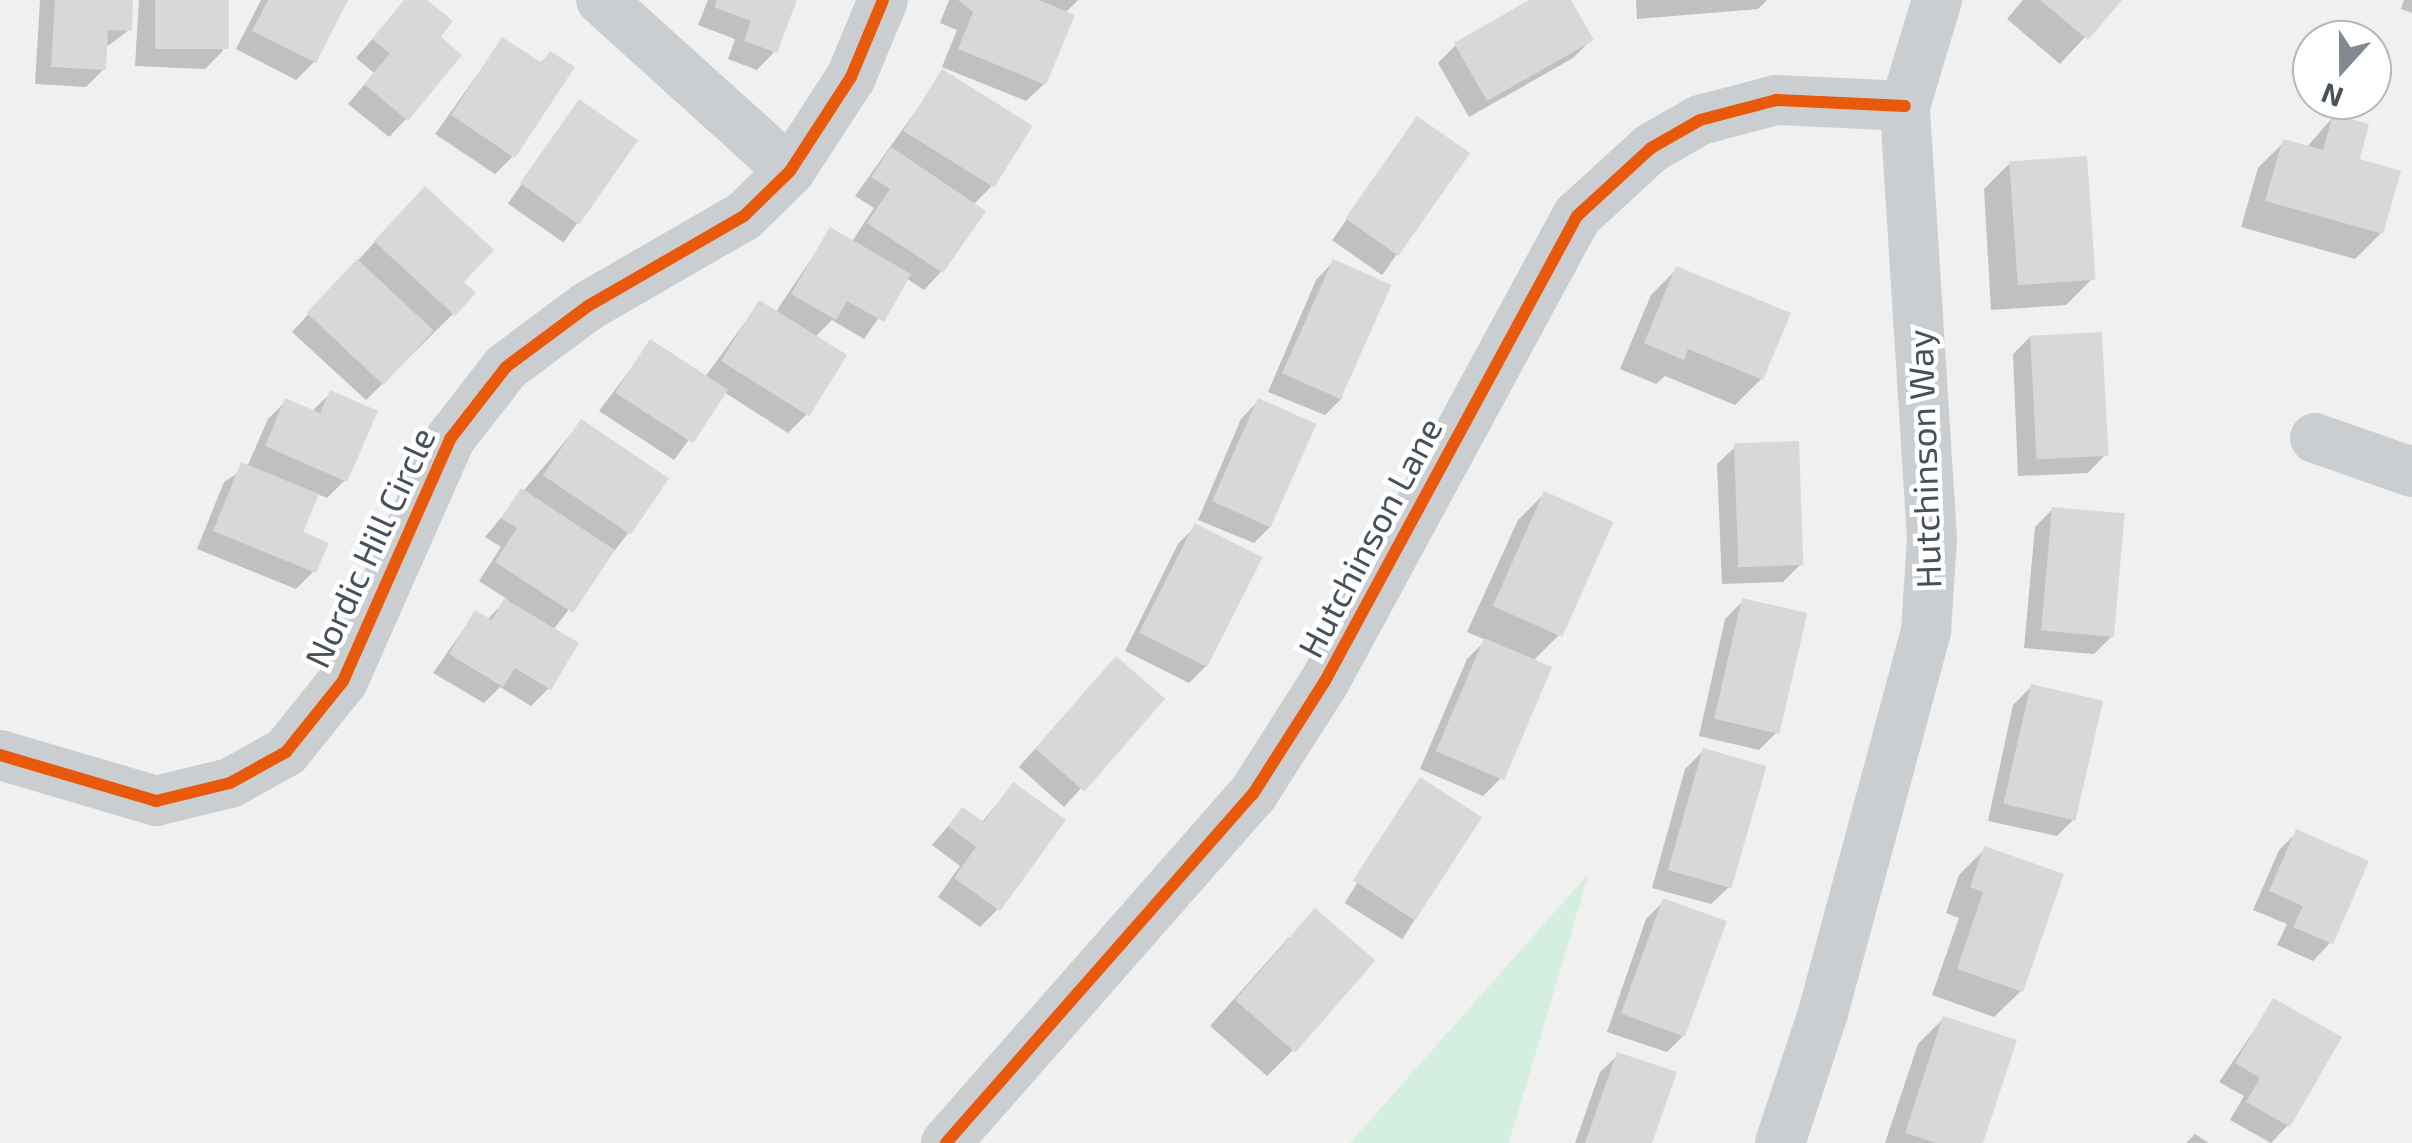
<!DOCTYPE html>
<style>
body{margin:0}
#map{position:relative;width:2412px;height:1143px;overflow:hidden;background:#f0f0f0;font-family:"Exo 2",sans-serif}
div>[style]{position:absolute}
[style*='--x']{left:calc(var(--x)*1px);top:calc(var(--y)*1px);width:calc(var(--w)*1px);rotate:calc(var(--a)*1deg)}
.green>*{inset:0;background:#d4efe0}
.shadow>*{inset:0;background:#0003;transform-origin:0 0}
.building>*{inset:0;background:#d8d8da;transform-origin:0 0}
.street>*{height:50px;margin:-25px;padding:0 25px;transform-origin:25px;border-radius:25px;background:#cbced1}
.cycleway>*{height:12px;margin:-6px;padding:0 6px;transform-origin:6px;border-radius:6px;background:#e8590c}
span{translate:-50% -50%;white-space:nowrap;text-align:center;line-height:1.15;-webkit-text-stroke:9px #fff;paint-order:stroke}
.street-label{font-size:35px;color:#47515c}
.north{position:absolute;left:2292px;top:20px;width:100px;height:100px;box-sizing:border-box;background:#fff;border:2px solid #b5b9be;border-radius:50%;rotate:201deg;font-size:28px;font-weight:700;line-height:40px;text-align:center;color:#47515c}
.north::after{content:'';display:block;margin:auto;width:35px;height:45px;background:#828990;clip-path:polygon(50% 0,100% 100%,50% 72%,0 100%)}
</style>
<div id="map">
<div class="green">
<i style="clip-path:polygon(1589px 873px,1509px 1143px,1350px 1143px)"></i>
</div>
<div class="shadow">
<i style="clip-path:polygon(131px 0,129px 30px,105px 48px,104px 69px,86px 87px,35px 84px,40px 0)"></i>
<i style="clip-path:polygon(139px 0,226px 0,223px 51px,205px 69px,135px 66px)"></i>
<i style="clip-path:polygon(261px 0,345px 0,314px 62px,296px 80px,236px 49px)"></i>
<i style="clip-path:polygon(406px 0,423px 0,437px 38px,406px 119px,389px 137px,348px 104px,374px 73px,356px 58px)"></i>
<i style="clip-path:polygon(708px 0,795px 0,774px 52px,757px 70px,728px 59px,735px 39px,698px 25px)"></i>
<i style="clip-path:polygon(949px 0,1078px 0,1065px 13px,1044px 84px,1026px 101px,942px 67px,957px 30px,940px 23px)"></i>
<i style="clip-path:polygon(1534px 0,1568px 0,1591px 40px,1573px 58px,1469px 117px,1438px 63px,1456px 45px)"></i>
<i style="clip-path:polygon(1636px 0,1767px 0,1758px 9px,1637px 19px)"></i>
<i style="clip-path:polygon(2023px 0,2119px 0,2060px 64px,2007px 19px)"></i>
<i style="clip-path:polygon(2404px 0,2412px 0,2412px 13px,2401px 9px)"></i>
<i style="clip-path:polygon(502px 40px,539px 64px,550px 54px,513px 156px,495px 174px,435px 134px)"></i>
<i style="clip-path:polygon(943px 73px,992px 186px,973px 205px,941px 272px,924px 290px,906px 278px,864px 339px,832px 320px,814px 338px,806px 415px,788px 433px,724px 392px,674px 460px,599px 411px,651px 342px,705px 377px,759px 303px,775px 313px,830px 231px,851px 243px,874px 208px,855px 196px)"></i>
<i style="left:579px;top:102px;width:68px;height:124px;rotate:35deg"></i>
<i style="clip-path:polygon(2333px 117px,2381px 233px,2355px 259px,2241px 227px,2258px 168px,2284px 142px,2306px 148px)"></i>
<i style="left:1417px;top:119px;width:61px;height:148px;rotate:35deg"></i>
<i style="clip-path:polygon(2010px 163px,2092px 279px,2066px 305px,1991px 310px,1984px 189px)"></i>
<i style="clip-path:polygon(407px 207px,460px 283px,453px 314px,366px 400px,292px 332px)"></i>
<i style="clip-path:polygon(1333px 262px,1342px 398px,1325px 415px,1268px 392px,1316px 280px)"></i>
<i style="clip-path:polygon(1677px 269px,1761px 379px,1735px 405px,1665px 376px,1656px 384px,1620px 369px,1651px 295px)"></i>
<i style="clip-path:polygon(2031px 336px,2105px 455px,2088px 473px,2018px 476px,2013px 354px)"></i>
<i style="clip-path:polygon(331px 393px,345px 480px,327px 498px,317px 494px,300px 533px,314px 571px,296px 589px,197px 549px,224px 482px,247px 467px,268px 419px,286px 401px,311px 412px)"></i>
<i style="clip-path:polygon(1258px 401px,1272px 525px,1254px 543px,1198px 520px,1241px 419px)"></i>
<i style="clip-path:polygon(581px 422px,629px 532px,553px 630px,549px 688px,531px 706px,500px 687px,484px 703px,433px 673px,475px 613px,487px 620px,507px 599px,479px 581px,501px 547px,485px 537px)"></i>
<i style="clip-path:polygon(1735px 447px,1801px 564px,1783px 582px,1722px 584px,1717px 464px)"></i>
<i style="clip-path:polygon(1544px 494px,1559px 635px,1533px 661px,1501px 778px,1483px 796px,1420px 769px,1467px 659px,1486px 640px,1467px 632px,1518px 520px)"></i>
<i style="clip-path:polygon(2053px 509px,2112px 636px,2094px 654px,2024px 648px,2035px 527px)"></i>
<i style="clip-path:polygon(1196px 526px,1207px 665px,1189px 683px,1125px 651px,1178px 544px)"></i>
<i style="clip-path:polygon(1743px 601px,1777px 732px,1759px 750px,1699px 736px,1725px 619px)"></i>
<i style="clip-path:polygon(1098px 677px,1162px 699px,1064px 807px,1019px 767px)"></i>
<i style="clip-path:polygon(2031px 687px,2075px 818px,2057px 836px,1988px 821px,2013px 705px)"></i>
<i style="clip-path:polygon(1703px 751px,1729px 887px,1711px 904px,1652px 888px,1685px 769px)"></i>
<i style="left:1421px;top:781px;width:68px;height:144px;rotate:32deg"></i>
<i style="clip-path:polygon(1013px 785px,998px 909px,980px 927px,938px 897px,960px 866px,932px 845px,962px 810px,981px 823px)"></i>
<i style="clip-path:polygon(2297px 832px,2330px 943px,2313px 961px,2277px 945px,2287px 924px,2253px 910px,2279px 850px)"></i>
<i style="clip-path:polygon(1985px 849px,2021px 991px,1994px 1017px,1932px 995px,1959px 918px,1946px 913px,1959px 875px)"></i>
<i style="clip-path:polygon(1664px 901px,1684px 1035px,1667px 1052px,1607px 1032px,1646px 919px)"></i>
<i style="clip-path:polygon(1289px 937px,1293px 1050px,1267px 1076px,1210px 1026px)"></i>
<i style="clip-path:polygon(2274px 1001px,2288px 1125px,2271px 1143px,2230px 1120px,2244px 1096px,2219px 1082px)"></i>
<i style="clip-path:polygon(1944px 1018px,1981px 1143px,1885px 1143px,1918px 1044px)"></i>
<i style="clip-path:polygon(1618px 1055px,1650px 1143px,1575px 1143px,1600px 1072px)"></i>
<i style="clip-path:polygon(2195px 1134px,2209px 1143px,2186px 1143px)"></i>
</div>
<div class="building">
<i style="clip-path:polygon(55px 0,133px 0,132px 31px,108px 30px,106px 70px,51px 67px)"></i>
<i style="left:155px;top:0;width:74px;height:49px"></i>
<i style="clip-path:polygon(268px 0,348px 0,316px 63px,252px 31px)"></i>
<i style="clip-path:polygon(404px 0,427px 0,453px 21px,441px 37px,462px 55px,408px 121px,364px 84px,390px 54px,372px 39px)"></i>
<i style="clip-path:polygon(717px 0,797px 0,777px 53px,744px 41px,751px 21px,714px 7px)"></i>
<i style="clip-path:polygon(958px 0,1039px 0,1075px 15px,1046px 85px,958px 49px,973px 12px)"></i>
<i style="clip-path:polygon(1529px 0,1571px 0,1594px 40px,1487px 101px,1454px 43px)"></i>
<i style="clip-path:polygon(2040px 0,2122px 0,2088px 40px)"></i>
<i style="clip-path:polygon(502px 37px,542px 63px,550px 51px,575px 67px,515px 158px,451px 115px)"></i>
<i style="left:942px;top:69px;width:107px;height:73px;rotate:32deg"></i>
<i style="left:579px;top:99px;width:72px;height:103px;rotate:35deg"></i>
<i style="clip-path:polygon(2333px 114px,2369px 124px,2360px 159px,2401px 171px,2383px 234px,2265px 201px,2283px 139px,2323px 150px)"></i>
<i style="left:1417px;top:116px;width:65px;height:125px;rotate:35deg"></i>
<i style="clip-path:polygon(891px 147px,986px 211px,943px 273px,867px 223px,890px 189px,871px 177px)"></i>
<i style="left:2087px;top:156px;width:124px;height:78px;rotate:86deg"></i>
<i style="clip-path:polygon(425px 186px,494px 250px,464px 282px,476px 293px,455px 316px,374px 241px)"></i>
<i style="clip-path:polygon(830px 227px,911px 274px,884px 322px,847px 301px,836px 320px,791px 294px)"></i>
<i style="left:357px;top:259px;width:105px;height:74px;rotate:43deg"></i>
<i style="left:1333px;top:259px;width:64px;height:125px;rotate:24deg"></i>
<i style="clip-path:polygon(1676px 266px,1791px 313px,1763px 380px,1688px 349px,1684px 360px,1644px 343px)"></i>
<i style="left:759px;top:300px;width:104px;height:72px;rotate:32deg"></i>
<i style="left:2102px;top:332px;width:124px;height:72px;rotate:87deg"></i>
<i style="left:650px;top:339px;width:93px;height:64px;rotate:33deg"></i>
<i style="clip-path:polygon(330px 390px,378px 411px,347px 482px,265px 446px,285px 398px,320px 413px)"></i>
<i style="left:1258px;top:398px;width:64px;height:113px;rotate:24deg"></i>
<i style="left:581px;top:419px;width:106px;height:68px;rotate:34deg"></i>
<i style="left:1799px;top:441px;width:124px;height:65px;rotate:88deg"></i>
<i style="clip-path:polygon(241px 462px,319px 494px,303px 532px,329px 543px,316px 573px,213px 531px)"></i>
<i style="clip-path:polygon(521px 488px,615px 550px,573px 613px,495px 562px,517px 528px,501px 518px)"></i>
<i style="left:1544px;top:491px;width:76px;height:126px;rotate:24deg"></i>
<i style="left:2052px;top:507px;width:73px;height:124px;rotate:5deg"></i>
<i style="left:1195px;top:523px;width:76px;height:123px;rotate:27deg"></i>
<i style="clip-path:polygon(504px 598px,579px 643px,551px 690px,515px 668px,503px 687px,449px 654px,475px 610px,492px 620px)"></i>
<i style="left:1742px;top:598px;width:67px;height:124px;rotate:13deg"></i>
<i style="left:1484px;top:638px;width:74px;height:123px;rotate:23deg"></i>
<i style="left:1116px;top:656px;width:65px;height:123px;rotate:41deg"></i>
<i style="left:2031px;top:684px;width:74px;height:123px;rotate:13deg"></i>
<i style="left:1703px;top:748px;width:66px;height:127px;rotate:16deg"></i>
<i style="left:1420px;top:777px;width:74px;height:123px;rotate:33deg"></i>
<i style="clip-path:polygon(1013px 782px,1066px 820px,1000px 911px,954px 878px,976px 847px,948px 826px,962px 807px,984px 822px)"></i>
<i style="clip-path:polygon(2296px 829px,2369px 861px,2333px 944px,2293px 927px,2303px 906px,2269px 891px)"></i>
<i style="clip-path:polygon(1984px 846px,2064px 874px,2023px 992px,1957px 969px,1983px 892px,1970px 887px)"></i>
<i style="left:1663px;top:898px;width:68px;height:123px;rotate:20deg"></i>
<i style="left:1315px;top:908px;width:80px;height:122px;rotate:41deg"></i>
<i style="clip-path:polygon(2273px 998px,2342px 1037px,2290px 1127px,2246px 1102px,2260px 1078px,2235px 1063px)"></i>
<i style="clip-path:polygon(1943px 1016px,2017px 1040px,1983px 1143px,1936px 1143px,1905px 1133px)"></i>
<i style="clip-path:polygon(1617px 1052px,1677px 1072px,1652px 1143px,1585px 1143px)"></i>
</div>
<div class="street">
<i style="--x:601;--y:0;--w:255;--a:42.1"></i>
<i style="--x:2315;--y:438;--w:103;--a:19.3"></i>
<i style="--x:0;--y:755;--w:163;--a:16.4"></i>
<i style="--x:156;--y:801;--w:76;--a:-13.7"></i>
<i style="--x:230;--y:783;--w:64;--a:-29"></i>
<i style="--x:286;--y:752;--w:91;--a:-51.2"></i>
<i style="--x:343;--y:681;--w:265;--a:-66.1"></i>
<i style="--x:450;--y:439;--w:91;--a:-52.1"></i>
<i style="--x:506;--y:367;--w:102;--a:-36.6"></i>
<i style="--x:588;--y:306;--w:180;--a:-30"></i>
<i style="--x:744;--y:216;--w:64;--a:-44.4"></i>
<i style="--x:790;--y:171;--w:112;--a:-57"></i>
<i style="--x:851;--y:77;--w:83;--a:-67.4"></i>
<i style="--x:946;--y:1143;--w:465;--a:-48.7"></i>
<i style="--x:1253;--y:794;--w:134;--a:-57.5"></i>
<i style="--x:1325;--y:681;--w:529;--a:-61.55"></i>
<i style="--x:1577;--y:216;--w:100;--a:-42.6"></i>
<i style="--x:1651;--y:148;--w:56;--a:-29.7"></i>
<i style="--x:1700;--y:120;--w:79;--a:-14.7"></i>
<i style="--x:1776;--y:100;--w:129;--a:2.7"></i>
<i style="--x:1780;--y:1143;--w:137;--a:-71.7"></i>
<i style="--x:1823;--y:1013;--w:397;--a:-74.9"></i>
<i style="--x:1926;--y:630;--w:91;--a:-86.2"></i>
<i style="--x:1932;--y:539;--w:434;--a:-93.6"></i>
<i style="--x:1905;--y:106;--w:111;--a:-73.2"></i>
</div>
<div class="cycleway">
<i style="--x:0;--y:755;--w:163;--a:16.4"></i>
<i style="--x:156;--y:801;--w:76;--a:-13.7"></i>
<i style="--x:230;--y:783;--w:64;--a:-29"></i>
<i style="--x:286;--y:752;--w:91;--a:-51.2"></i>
<i style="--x:343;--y:681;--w:265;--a:-66.1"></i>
<i style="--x:450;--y:439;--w:91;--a:-52.1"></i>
<i style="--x:506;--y:367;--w:102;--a:-36.6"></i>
<i style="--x:588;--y:306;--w:180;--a:-30"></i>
<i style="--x:744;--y:216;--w:64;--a:-44.4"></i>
<i style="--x:790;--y:171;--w:112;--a:-57"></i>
<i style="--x:851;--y:77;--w:83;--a:-67.4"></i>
<i style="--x:946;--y:1143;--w:465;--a:-48.7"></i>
<i style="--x:1253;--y:794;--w:134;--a:-57.5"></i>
<i style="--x:1325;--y:681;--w:529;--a:-61.55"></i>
<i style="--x:1577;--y:216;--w:100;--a:-42.6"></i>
<i style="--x:1651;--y:148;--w:56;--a:-29.7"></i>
<i style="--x:1700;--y:120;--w:79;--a:-14.7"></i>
<i style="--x:1776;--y:100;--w:129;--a:2.7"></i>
</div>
<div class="street-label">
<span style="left:1923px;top:459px;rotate:-92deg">Hutchinson Way</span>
<span style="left:1369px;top:537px;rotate:-62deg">Hutchinson Lane</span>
<span style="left:369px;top:547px;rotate:-65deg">Nordic Hill Circle</span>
</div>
<div class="north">N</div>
</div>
